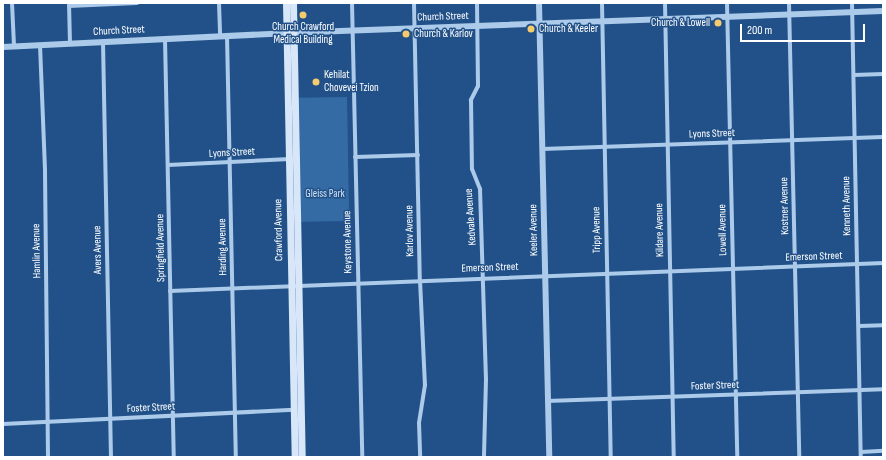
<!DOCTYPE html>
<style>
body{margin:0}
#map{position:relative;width:886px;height:460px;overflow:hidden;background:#215188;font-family:"Sofia Sans Condensed",sans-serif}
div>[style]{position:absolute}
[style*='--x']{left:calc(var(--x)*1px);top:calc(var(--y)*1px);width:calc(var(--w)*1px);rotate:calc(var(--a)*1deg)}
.green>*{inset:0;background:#356ba5;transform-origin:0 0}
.minor>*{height:4px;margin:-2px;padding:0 2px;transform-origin:2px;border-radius:2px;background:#accaea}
.tertiary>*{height:6px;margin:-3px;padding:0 3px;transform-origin:3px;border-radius:3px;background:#accaea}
.secondary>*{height:7px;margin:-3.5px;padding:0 3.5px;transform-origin:3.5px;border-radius:3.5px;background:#d7e6f8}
.dots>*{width:11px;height:11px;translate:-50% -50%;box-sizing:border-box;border:2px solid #215188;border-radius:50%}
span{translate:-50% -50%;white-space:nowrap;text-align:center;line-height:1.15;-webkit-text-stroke:3px #215188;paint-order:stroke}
.street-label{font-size:11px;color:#fff}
.poi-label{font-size:11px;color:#fff}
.right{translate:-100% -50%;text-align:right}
.left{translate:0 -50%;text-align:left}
.park-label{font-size:11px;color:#d0e3f7}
.frame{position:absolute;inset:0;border:4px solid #fff;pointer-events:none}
.scale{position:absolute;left:740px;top:24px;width:125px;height:18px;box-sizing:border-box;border:2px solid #fff;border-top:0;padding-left:5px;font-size:12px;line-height:14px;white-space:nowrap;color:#fff;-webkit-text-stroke:3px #215188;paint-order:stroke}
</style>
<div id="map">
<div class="green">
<i style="left:347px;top:97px;width:124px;height:48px;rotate:89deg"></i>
</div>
<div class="minor">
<i style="--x:12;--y:3;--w:43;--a:87.3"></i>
<i style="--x:69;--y:3;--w:41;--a:88.6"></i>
<i style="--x:219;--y:3;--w:33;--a:88"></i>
<i style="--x:352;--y:3;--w:454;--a:88.7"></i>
<i style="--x:414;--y:3;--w:277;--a:88.8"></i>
<i style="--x:420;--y:280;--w:105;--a:87.3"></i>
<i style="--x:425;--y:385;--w:38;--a:99"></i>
<i style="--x:419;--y:423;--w:34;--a:88"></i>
<i style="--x:477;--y:3;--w:83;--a:89.3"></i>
<i style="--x:478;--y:86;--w:16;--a:117"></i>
<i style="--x:471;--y:100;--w:69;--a:89.2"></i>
<i style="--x:472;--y:169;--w:22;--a:68"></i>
<i style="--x:480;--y:189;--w:190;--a:88.2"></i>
<i style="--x:486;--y:379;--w:78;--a:91.5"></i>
<i style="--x:602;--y:3;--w:454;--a:88.9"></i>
<i style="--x:665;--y:3;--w:454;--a:88.9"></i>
<i style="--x:727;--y:3;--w:454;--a:88.7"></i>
<i style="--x:789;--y:3;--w:454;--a:88.7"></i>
<i style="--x:852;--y:3;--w:454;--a:88.9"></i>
<i style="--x:69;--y:6;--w:68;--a:-2.5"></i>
<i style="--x:227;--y:36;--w:421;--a:88.8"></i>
<i style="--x:165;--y:39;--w:418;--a:88.8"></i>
<i style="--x:103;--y:42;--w:415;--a:88.9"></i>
<i style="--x:40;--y:45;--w:126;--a:87.7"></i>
<i style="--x:45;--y:171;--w:286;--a:89.4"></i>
<i style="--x:854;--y:75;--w:29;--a:-2"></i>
<i style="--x:542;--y:149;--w:341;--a:-2"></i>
<i style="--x:355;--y:157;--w:63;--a:-1.8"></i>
<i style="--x:168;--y:165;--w:122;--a:-2.8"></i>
<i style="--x:170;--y:291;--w:714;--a:-2.25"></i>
<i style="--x:859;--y:326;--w:24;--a:-2"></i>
<i style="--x:547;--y:401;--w:336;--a:-2"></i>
<i style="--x:3;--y:424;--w:291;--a:-2.8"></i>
<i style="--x:861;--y:452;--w:22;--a:-3"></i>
</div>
<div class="tertiary">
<i style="--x:539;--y:3;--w:454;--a:88.7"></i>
<i style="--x:3;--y:47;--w:283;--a:-2.8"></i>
<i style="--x:286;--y:33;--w:597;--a:-2.11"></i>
</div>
<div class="secondary">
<i style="--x:286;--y:3;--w:454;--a:88.9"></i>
<i style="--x:293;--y:3;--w:454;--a:88.9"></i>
</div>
<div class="dots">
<i style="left:303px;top:15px;background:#f6cb6d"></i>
<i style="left:718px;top:23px;background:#f6cb6d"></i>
<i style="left:531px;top:29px;background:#f6cb6d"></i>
<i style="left:406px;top:34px;background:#f6cb6d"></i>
<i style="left:316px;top:82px;background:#f6cb6d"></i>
</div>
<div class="street-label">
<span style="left:443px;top:17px;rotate:-2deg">Church Street</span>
<span style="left:119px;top:31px;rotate:-3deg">Church Street</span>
<span style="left:712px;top:134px;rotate:-2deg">Lyons Street</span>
<span style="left:232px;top:153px;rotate:-3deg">Lyons Street</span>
<span style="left:785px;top:206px;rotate:-91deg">Kostner Avenue</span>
<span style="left:847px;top:206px;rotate:-91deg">Kenneth Avenue</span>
<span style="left:471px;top:217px;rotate:-94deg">Kedvale Avenue</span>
<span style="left:279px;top:230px;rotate:-91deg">Crawford Avenue</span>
<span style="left:534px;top:230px;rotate:-91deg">Keeler Avenue</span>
<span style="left:597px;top:230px;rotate:-91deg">Tripp Avenue</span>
<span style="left:660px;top:230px;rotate:-91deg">Kildare Avenue</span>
<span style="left:723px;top:230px;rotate:-91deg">Lowell Avenue</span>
<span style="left:410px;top:231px;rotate:-91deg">Karlov Avenue</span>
<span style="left:348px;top:242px;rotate:-91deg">Keystone Avenue</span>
<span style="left:223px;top:247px;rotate:-91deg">Harding Avenue</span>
<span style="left:161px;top:248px;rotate:-91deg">Springfield Avenue</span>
<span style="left:98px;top:250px;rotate:-91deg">Avers Avenue</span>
<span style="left:37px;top:251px;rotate:-91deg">Hamlin Avenue</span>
<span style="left:814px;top:257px;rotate:-2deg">Emerson Street</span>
<span style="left:490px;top:268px;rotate:-2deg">Emerson Street</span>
<span style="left:715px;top:386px;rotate:-2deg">Foster Street</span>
<span style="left:151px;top:408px;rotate:-3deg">Foster Street</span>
</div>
<div class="poi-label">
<span class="right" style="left:710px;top:23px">Church &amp; Lowell</span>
<span style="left:303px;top:34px">Church Crawford<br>Medical Building</span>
<span class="left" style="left:539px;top:29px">Church &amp; Keeler</span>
<span class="left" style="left:414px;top:34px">Church &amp; Karlov</span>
<span class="left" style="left:324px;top:82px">Kehilat<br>Chovevei Tzion</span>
</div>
<div class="park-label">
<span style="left:325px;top:194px">Gleiss Park</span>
</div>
<div class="frame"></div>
<div class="scale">200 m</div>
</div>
